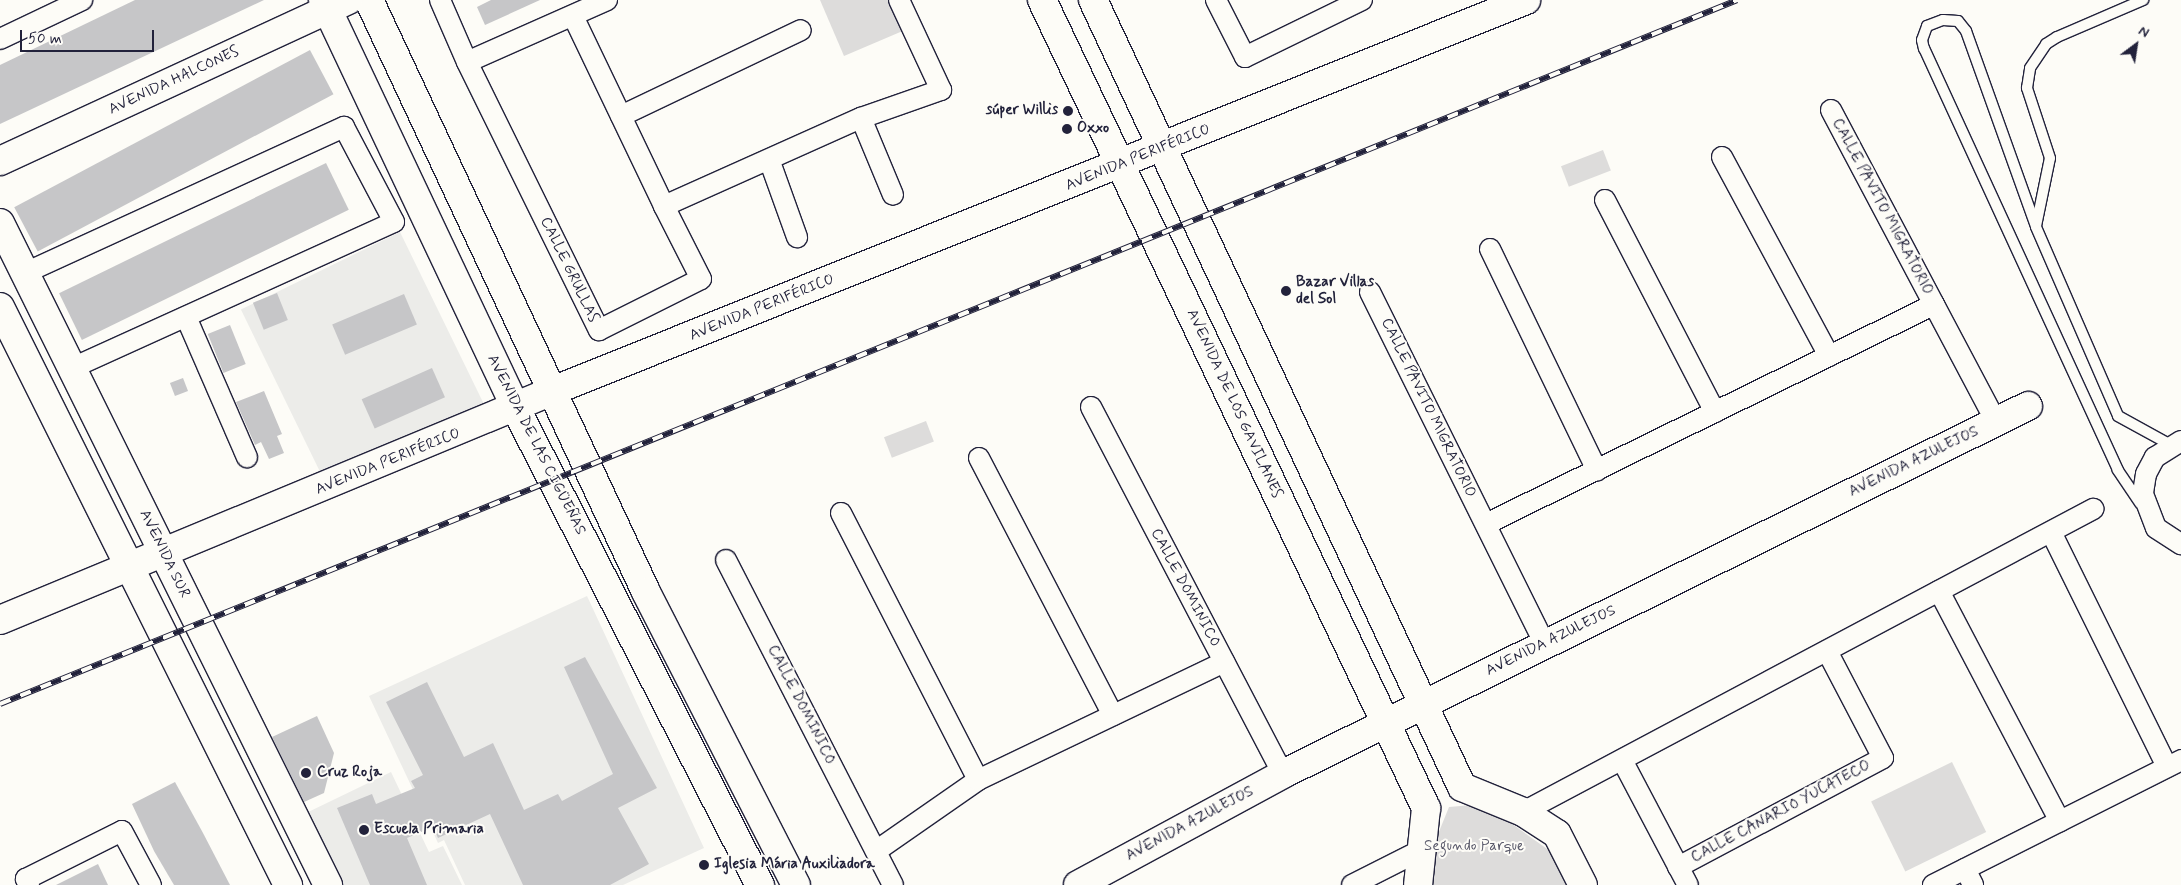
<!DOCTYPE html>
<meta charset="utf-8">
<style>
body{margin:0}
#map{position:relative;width:2181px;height:885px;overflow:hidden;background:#fdfcf7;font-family:Mynerve,sans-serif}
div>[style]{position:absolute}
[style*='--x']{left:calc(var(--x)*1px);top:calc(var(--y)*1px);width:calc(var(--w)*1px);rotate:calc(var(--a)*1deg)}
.built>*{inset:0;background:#ecece9;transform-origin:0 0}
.green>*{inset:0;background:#dddcdb;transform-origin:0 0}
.building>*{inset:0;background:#c6c6c8;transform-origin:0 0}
.roads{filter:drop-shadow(1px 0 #22223b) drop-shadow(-1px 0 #22223b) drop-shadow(0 1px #22223b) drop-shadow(0 -1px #22223b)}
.lane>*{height:10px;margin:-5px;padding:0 5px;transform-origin:5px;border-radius:5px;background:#fdfcf7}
.street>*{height:20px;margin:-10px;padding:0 10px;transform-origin:10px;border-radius:10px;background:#fdfcf7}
.secondary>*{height:28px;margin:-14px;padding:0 14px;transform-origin:14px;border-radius:14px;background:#fdfcf7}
.rail>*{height:5.5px;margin-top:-2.75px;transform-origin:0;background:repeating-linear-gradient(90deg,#fdfcf7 0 11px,#22223b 0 22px);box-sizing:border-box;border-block:1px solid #22223b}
.dots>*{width:14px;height:14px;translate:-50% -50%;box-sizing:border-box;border:2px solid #fdfcf7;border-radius:50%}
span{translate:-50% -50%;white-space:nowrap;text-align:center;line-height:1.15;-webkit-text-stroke:4px #fdfcf7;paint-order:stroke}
.street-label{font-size:15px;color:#22223b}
.poi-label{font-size:15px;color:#22223b;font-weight:700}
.right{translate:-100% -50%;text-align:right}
.left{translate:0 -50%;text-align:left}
.park-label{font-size:15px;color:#5a5a6b}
.north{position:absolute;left:2111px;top:20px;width:50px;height:50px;-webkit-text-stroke:4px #fdfcf7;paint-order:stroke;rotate:31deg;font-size:14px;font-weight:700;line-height:20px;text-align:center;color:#22223b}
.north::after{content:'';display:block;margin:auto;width:18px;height:22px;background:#22223b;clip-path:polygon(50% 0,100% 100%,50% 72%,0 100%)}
.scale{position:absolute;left:20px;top:30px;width:134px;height:22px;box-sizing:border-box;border:2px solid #22223b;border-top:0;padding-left:6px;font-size:15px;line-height:18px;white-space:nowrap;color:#22223b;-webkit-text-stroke:4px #fdfcf7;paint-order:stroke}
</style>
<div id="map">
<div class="built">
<i style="left:400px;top:232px;width:191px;height:177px;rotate:64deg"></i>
<i style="clip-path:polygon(587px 596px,704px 848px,623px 885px,465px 885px,444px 840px,438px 843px,369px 696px)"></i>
<i style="clip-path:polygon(391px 772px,429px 852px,443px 846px,462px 885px,336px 885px,302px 815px)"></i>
</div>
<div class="green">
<i style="clip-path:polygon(820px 0,892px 0,905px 30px,844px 56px)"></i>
<i style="left:1603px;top:150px;width:22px;height:45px;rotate:69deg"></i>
<i style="left:926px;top:421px;width:22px;height:45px;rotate:69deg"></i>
<i style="left:1952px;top:762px;width:78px;height:90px;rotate:64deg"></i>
<i style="clip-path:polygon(1472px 805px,1508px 821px,1550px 851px,1567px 885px,1432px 885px,1436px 839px,1449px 807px)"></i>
</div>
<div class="building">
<i style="clip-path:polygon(135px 0,264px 0,0 124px,0 65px)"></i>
<i style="clip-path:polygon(491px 0,540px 0,485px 25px,477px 7px)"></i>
<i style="left:310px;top:50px;width:50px;height:335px;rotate:62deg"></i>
<i style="left:326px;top:163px;width:52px;height:297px;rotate:64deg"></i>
<i style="left:277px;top:293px;width:29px;height:26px;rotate:68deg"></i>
<i style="left:404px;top:294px;width:33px;height:78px;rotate:67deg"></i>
<i style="left:230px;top:325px;width:42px;height:24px;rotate:68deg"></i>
<i style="left:432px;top:368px;width:32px;height:77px;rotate:66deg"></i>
<i style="left:183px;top:378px;width:14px;height:14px;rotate:69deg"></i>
<i style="clip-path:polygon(264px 391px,282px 434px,277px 436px,284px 453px,269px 459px,261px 442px,255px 445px,236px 402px)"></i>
<i style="clip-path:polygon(585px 657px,657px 788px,618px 808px,649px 864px,610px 885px,523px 885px,490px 814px,438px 838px,433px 827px,407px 838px,427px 885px,370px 885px,337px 808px,372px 794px,376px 804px,415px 788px,411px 781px,423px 775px,386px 702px,427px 682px,464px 757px,493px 743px,524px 810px,558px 794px,562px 801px,613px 774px,564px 667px)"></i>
<i style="clip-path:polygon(317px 716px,334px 753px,324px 793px,304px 802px,272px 737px)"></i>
<i style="clip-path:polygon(175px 782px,203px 833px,230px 885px,174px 885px,154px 851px,132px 804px)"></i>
<i style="clip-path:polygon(98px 864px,108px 885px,56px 885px)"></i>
</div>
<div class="roads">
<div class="lane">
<i style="--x:2036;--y:226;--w:69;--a:-78.4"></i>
<i style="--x:2050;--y:158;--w:74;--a:-108.2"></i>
<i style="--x:2027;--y:88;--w:20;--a:-81"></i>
<i style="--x:2030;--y:68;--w:29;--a:-56"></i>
<i style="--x:2046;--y:44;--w:13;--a:-32"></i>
<i style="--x:2057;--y:37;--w:94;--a:-23.3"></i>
<i style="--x:2140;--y:503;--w:40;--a:-124"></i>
<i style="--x:2118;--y:470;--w:464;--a:-114.7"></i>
<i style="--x:1924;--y:49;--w:9;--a:-103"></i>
<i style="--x:1922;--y:40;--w:15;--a:-70"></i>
<i style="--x:1927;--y:26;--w:17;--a:-21"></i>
<i style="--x:1943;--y:20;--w:15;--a:4"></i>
<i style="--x:1958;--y:21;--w:13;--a:51"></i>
<i style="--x:1966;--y:31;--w:208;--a:70.3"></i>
<i style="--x:2036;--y:227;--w:206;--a:66.5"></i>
<i style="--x:2118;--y:416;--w:60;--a:28.7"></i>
</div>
<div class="street">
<i style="--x:440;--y:0;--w:68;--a:66.5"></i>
<i style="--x:607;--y:0;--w:153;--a:156.1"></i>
<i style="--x:467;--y:62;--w:299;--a:63.8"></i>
<i style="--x:599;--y:330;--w:114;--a:-26.6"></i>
<i style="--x:701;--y:279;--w:82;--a:-116.9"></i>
<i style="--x:664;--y:206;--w:216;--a:-24.1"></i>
<i style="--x:861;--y:118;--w:85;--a:-19.3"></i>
<i style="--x:941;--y:90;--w:99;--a:-115"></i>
<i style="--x:1216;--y:0;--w:64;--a:63"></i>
<i style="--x:1245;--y:57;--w:130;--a:-26"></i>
<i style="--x:573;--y:16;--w:211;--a:64.4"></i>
<i style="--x:0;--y:39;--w:91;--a:-25.4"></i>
<i style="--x:1831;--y:110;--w:353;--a:62.1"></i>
<i style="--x:621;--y:116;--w:199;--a:-25.5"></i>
<i style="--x:861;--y:118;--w:83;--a:67.4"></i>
<i style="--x:1722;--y:157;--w:226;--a:61.7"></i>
<i style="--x:770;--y:162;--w:80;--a:70.2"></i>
<i style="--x:1605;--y:200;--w:239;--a:62.6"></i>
<i style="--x:1490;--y:249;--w:246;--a:64.2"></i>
<i style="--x:25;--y:273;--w:351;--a:-24.6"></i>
<i style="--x:344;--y:127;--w:107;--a:62.2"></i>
<i style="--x:394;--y:222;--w:354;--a:155.6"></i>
<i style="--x:1370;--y:292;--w:393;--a:63.6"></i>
<i style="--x:186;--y:317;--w:153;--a:66.5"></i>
<i style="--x:1091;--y:407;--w:414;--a:62.4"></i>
<i style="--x:2181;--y:441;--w:31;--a:148"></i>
<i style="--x:2155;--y:457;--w:19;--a:118"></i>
<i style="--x:2146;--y:474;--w:20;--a:99"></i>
<i style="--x:2143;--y:494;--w:36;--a:69"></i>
<i style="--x:2156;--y:528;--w:30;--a:33"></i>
<i style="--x:979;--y:458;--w:290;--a:62.5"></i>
<i style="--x:841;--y:513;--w:300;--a:62.8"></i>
<i style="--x:1486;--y:524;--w:499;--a:-26.1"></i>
<i style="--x:2051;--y:532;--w:262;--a:63.7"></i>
<i style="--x:726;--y:560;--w:365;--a:62.8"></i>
<i style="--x:1939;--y:591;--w:260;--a:62.3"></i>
<i style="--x:1622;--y:760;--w:141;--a:62.2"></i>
<i style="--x:1523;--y:812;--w:646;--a:-27.99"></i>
<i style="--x:876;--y:851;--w:124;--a:-34.8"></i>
<i style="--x:978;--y:780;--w:273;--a:-25.6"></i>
<i style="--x:1678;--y:867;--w:232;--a:-28"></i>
<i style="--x:1883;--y:758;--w:121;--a:-117.6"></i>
<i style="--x:1965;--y:869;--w:18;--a:63"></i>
<i style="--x:29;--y:885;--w:7;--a:-117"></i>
<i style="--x:26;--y:879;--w:107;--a:-26.6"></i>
<i style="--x:122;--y:831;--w:61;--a:61.8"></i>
<i style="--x:1352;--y:885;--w:75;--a:-26.9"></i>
<i style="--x:1933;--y:885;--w:278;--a:-26.7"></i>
</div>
<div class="secondary">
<i style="--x:323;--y:0;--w:452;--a:64.7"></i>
<i style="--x:516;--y:409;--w:535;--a:62.86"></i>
<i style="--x:369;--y:0;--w:654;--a:64.92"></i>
<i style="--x:646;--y:592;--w:329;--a:62.9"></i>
<i style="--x:1042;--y:0;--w:895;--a:64.58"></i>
<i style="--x:1426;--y:808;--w:77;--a:95.9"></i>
<i style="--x:1093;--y:0;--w:869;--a:64.88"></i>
<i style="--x:1462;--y:787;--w:66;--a:22.3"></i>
<i style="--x:1523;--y:812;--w:40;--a:32.9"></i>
<i style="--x:1557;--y:834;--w:57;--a:63"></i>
<i style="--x:0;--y:161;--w:384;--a:-24.8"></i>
<i style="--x:0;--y:223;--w:739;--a:63.64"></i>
<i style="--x:0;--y:307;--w:646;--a:63.51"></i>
<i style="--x:0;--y:620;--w:595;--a:-22.52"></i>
<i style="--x:550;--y:392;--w:1052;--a:-21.88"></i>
<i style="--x:1078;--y:885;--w:233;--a:-28.4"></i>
<i style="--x:1283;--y:774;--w:831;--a:-26.29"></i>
</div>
</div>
<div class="rail">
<i style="--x:0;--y:704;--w:1874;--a:-22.06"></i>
</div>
<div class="dots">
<i style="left:1068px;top:111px;background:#22223b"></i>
<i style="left:1067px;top:129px;background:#22223b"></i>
<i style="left:1286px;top:291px;background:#22223b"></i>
<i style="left:306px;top:773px;background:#22223b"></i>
<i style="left:364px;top:830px;background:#22223b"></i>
<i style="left:704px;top:865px;background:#22223b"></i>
</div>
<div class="street-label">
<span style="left:174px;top:81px;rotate:-25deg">AVENIDA HALCONES</span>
<span style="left:1138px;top:158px;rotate:-22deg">AVENIDA PERIFÉRICO</span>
<span style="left:1882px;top:207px;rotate:62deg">CALLE PAVITO MIGRATORIO</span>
<span style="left:569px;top:270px;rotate:64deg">CALLE GRULLAS</span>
<span style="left:762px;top:308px;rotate:-22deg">AVENIDA PERIFÉRICO</span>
<span style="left:1234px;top:404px;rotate:65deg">AVENIDA DE LOS GAVILANES</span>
<span style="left:1428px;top:408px;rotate:64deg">CALLE PAVITO MIGRATORIO</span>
<span style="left:536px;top:445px;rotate:63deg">AVENIDA DE LAS CIGÜEÑAS</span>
<span style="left:388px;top:462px;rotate:-22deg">AVENIDA PERIFÉRICO</span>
<span style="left:1914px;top:462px;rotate:-26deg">AVENIDA AZULEJOS</span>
<span style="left:164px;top:554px;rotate:64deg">AVENIDA SUR</span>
<span style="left:1185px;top:588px;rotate:62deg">CALLE DOMINICO</span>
<span style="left:1551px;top:641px;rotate:-26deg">AVENIDA AZULEJOS</span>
<span style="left:801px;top:705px;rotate:63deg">CALLE DOMINICO</span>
<span style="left:1781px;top:812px;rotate:-28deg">CALLE CANARIO YUCATECO</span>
<span style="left:1190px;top:824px;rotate:-28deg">AVENIDA AZULEJOS</span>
</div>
<div class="poi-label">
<span class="right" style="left:1058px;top:111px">súper Willis</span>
<span class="left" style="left:1077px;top:129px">Oxxo</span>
<span class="left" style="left:1296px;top:291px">Bazar Villas<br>del Sol</span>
<span class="left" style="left:317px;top:773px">Cruz Roja</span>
<span class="left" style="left:374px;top:830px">Escuela Primaria</span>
<span class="left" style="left:714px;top:865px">Iglesia Mária Auxiliadora</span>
</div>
<div class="park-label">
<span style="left:1474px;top:847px">Segundo Parque</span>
</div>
<div class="north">N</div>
<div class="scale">50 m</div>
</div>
